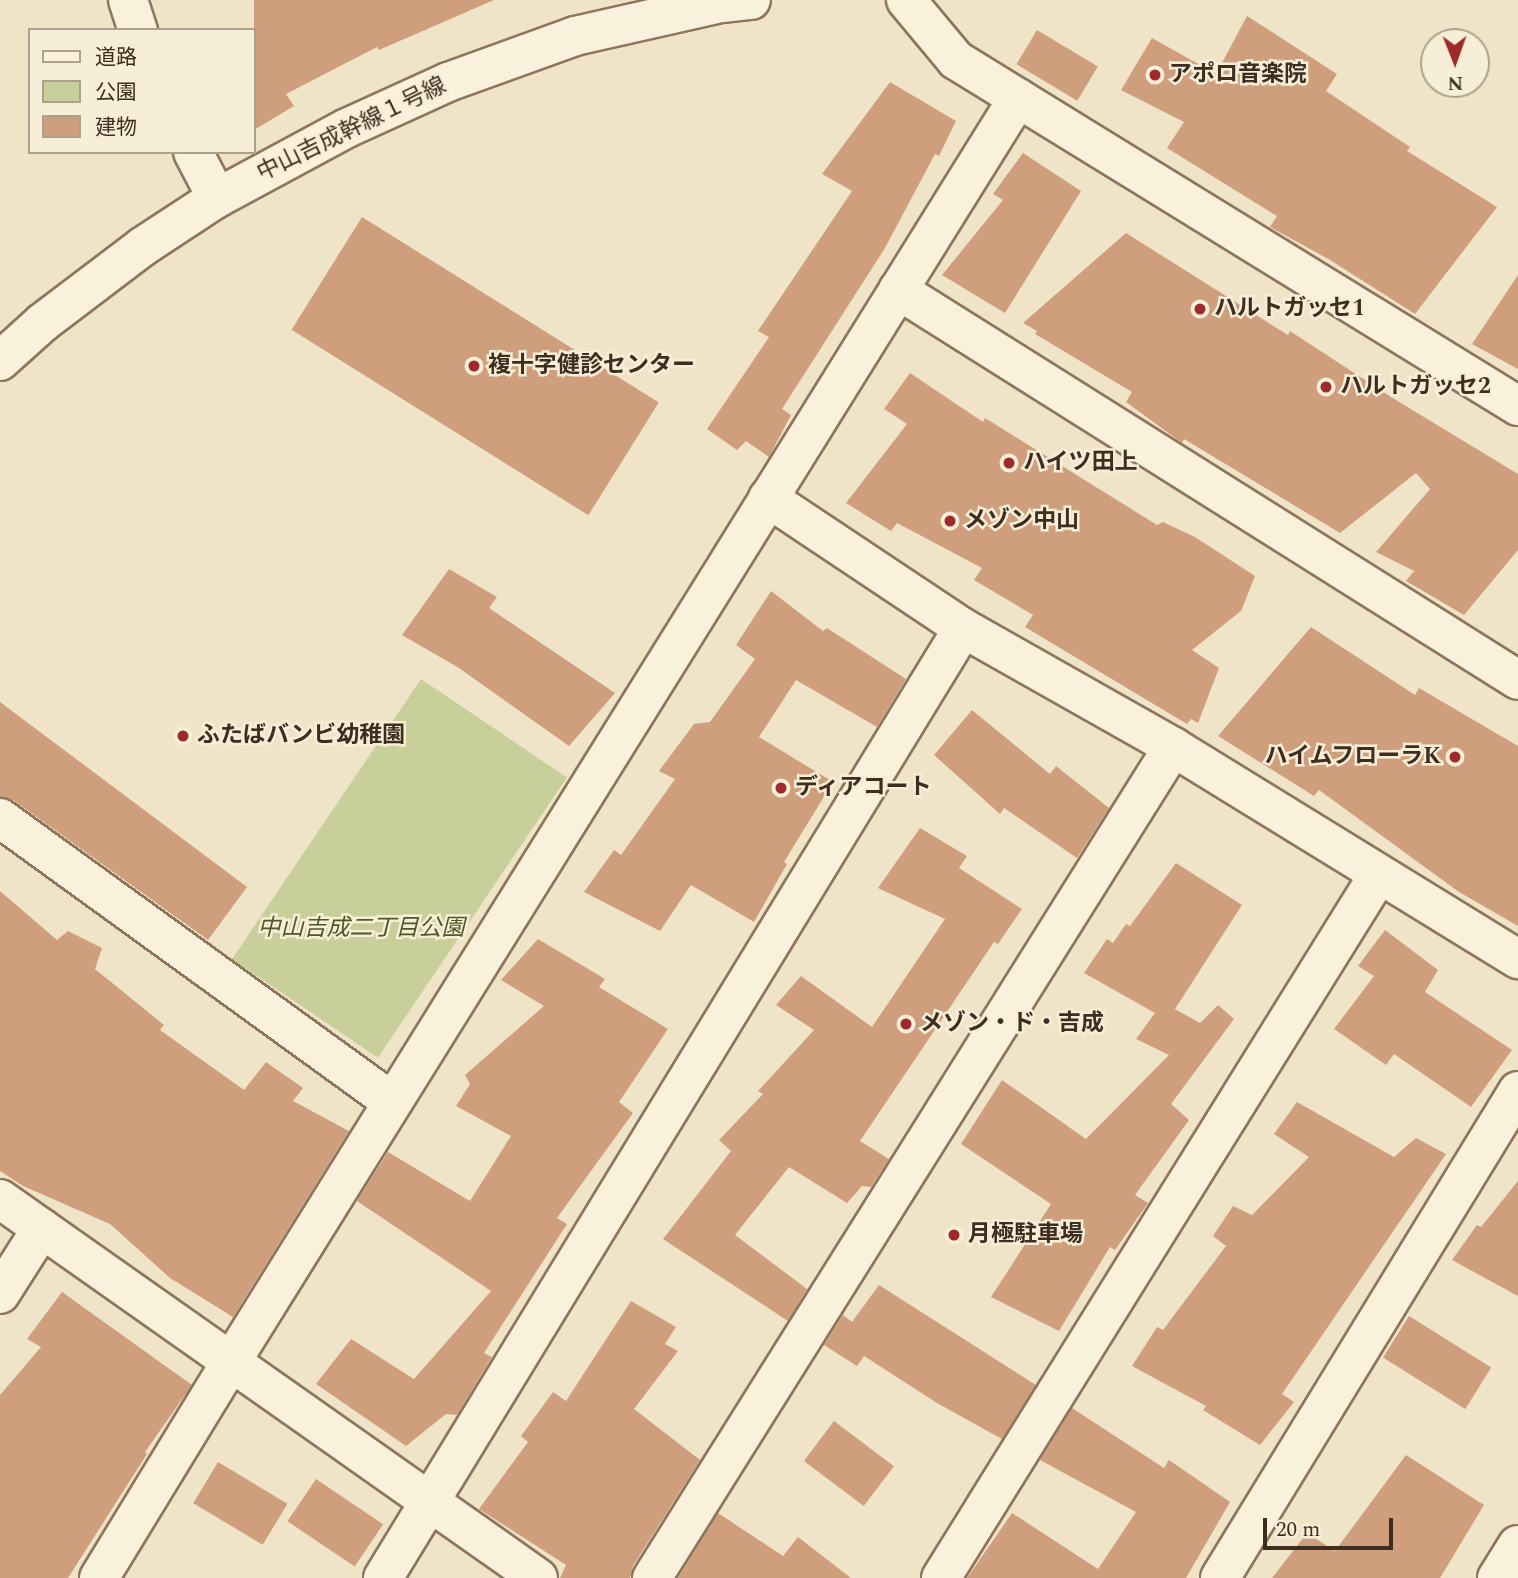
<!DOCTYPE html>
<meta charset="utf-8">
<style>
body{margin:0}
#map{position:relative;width:1518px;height:1578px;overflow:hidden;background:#f0e4c8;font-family:Spectral,"Noto Sans JP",serif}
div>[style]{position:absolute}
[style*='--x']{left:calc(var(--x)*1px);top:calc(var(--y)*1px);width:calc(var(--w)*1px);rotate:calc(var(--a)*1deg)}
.green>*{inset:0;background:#c9cf9b;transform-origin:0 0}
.building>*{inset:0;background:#cf9f7d;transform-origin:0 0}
.roads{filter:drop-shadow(2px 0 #8d765c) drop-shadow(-2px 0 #8d765c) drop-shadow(0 2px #8d765c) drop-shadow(0 -2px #8d765c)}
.minor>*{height:38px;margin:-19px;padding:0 19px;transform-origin:19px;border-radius:19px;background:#faf1dc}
.dots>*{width:19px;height:19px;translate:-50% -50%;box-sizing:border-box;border:4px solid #f7eed8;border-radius:50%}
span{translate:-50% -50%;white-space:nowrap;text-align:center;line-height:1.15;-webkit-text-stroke:5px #f7eed8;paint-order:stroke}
.poi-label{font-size:23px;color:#3d2e20;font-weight:700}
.left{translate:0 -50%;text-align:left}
.right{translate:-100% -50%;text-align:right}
.street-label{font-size:23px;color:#3d2e20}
.park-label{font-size:23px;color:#4d5a26;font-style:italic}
.legend{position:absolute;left:28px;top:28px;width:228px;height:126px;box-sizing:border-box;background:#f7eed8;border:2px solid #ada18e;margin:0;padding:9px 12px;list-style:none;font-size:21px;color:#3d2e20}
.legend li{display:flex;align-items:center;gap:14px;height:35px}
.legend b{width:35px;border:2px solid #ada18e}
.north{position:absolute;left:1420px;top:28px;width:70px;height:70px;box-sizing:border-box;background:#f7eed8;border:2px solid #ada18e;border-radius:50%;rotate:179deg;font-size:19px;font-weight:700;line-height:28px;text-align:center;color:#3d2e20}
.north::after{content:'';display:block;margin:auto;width:24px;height:32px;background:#9e2a2b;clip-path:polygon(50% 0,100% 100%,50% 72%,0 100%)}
.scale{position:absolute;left:1263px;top:1518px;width:130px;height:32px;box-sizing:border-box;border:4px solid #3d2e20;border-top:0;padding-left:9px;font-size:21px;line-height:24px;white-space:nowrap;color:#3d2e20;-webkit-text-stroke:5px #f7eed8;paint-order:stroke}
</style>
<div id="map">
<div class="green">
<i style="left:421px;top:679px;width:176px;height:338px;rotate:34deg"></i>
</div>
<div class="building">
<i style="clip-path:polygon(254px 0,494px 0,379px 50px,377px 47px,286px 94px,294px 106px,254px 130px)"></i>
<i style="clip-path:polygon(1247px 16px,1337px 74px,1326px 91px,1410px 147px,1407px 151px,1497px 207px,1415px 314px,1330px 260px,1270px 227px,1277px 216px,1167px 148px,1184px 122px,1121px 90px,1152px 38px,1216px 74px)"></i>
<i style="left:1037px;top:30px;width:71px;height:40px;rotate:31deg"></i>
<i style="clip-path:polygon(890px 82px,956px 121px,939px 156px,935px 154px,885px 248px,782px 409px,791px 415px,769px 457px,746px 441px,737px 450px,707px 429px,769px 337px,758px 331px,852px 191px,822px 174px)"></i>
<i style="clip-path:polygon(1023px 153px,1081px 191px,1005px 313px,942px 275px,1003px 200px,993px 194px)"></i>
<i style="left:362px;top:217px;width:350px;height:133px;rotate:32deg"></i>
<i style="clip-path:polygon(1126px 233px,1288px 335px,1290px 331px,1391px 397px,1518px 474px,1518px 550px,1464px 615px,1406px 581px,1414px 571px,1376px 552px,1430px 489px,1416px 473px,1340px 533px,1184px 439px,1182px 443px,1126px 402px,1132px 392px,1035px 334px,1037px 331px,1023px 323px)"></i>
<i style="clip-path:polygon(1518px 275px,1518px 369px,1472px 344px)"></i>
<i style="clip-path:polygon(910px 373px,983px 422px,985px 418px,1157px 525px,1163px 522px,1195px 537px,1255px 576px,1241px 611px,1192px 650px,1219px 668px,1198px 723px,1191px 719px,1187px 724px,1025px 627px,1033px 615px,974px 580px,982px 568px,897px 523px,891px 531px,846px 503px,907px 424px,884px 409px)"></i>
<i style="clip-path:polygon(449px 569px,497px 597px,489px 608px,615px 693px,569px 746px,459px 668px,402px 635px)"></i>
<i style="clip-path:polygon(771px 591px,823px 631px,827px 628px,906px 679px,877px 727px,796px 680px,759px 737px,833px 782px,784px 862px,787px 864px,754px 922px,691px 885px,660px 931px,584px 892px,614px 850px,621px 855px,675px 779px,659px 771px,694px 724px,710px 722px,755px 659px,736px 645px)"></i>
<i style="clip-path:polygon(1311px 627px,1415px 695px,1419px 688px,1518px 746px,1518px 926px,1459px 892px,1319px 790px,1314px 796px,1218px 736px)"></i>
<i style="clip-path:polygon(0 702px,247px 887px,208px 940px,13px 800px,0 797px)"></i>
<i style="clip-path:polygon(972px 710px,1050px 774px,1056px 766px,1109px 808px,1077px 858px,1004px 808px,1000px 814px,934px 755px)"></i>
<i style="clip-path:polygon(920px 828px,967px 856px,959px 868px,1022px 909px,998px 944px,994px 942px,860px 1141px,889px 1159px,871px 1187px,862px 1186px,847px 1203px,789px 1167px,735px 1235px,807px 1289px,788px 1321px,663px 1239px,731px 1151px,719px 1140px,763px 1094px,758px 1091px,814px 1030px,776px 1005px,801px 976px,872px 1027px,945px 919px,878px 888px)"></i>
<i style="clip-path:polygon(1176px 863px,1242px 905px,1175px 1009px,1200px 1023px,1218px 1005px,1234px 1019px,1171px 1104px,1189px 1120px,1135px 1195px,1148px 1203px,1115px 1250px,1110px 1247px,1059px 1331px,991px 1297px,1051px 1204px,961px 1144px,1002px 1080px,1086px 1139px,1169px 1055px,1136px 1039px,1155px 1013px,1084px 973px,1107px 939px,1113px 943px,1126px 924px,1130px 926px)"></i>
<i style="clip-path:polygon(0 891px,57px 940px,68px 931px,102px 948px,95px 969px,164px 1025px,160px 1030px,244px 1090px,266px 1062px,303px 1088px,293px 1101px,349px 1131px,233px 1317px,170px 1278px,110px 1224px,23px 1186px,0 1171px)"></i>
<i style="clip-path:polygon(1385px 930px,1438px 970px,1425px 992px,1512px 1050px,1471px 1107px,1394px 1054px,1386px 1065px,1334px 1029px,1374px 976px,1358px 966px)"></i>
<i style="clip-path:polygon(538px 939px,605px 979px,599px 987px,668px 1029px,619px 1102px,633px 1113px,557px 1218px,567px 1224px,484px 1353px,492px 1357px,457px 1415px,446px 1414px,406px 1446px,316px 1384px,351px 1339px,414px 1379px,491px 1291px,357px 1201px,388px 1152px,470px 1201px,511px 1136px,456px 1106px,470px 1084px,465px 1075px,544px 1006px,501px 980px)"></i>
<i style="clip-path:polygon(1297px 1102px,1394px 1157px,1416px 1138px,1446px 1154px,1282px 1394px,1294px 1402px,1260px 1445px,1203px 1410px,1206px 1406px,1132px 1366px,1157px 1327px,1163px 1330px,1226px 1246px,1213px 1236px,1233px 1206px,1252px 1215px,1309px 1157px,1274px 1134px)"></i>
<i style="clip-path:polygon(1518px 1181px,1518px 1296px,1452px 1260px,1477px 1225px,1481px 1227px)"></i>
<i style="clip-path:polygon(879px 1285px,1036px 1385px,1002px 1439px,937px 1403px,864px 1356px,857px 1366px,824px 1345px,843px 1315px,852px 1322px)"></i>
<i style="clip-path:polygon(62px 1292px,192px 1385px,145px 1452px,147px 1454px,68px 1578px,0 1578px,0 1395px,41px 1347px,27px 1339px)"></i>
<i style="clip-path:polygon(631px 1301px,676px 1327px,665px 1344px,678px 1351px,634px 1409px,700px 1460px,633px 1566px,630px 1578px,560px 1578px,566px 1565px,479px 1509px,528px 1442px,521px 1436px,553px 1392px,566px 1401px)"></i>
<i style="left:1409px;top:1316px;width:97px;height:49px;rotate:32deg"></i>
<i style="clip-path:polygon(1072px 1408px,1164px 1468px,1169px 1460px,1230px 1502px,1186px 1578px,967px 1578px,1012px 1513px,1098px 1569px,1136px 1512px,1040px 1460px)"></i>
<i style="left:834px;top:1421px;width:75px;height:50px;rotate:37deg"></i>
<i style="clip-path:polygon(1406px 1455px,1484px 1505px,1440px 1578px,1272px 1578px,1307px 1533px,1335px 1551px)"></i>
<i style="left:218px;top:1462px;width:81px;height:48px;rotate:31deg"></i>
<i style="left:316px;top:1479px;width:81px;height:51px;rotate:34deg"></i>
<i style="clip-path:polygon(718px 1513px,783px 1556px,798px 1537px,851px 1578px,678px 1578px)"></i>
</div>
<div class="roads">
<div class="minor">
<i style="--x:128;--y:0;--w:32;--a:72"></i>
<i style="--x:906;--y:0;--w:78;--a:50.2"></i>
<i style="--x:956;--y:60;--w:660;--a:31.62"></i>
<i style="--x:193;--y:152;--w:52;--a:62.4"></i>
<i style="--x:898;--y:290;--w:732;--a:32.17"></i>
<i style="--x:0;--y:361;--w:57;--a:-42.1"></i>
<i style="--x:42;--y:323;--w:126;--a:-37.2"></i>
<i style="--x:142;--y:247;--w:90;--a:-33.2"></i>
<i style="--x:217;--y:198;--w:148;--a:-28.3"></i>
<i style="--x:347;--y:128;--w:111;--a:-24.5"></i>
<i style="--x:448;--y:82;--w:135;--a:-19.9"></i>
<i style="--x:575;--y:36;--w:151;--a:-12.7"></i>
<i style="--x:722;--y:3;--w:29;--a:-6"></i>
<i style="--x:768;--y:498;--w:234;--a:33.7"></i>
<i style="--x:963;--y:628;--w:241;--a:29.5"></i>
<i style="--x:1173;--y:747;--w:405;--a:31.6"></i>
<i style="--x:0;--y:818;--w:484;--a:35.9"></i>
<i style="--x:0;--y:1199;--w:658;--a:35.16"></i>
<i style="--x:0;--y:1294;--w:78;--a:-57.5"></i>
<i style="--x:99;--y:1578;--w:253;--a:-58.6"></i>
<i style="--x:231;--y:1362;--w:1489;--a:-58.09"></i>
<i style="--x:383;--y:1578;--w:1113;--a:-58.59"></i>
<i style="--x:652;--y:1578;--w:981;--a:-57.91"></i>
<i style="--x:941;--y:1578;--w:829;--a:-58.11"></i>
<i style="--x:1220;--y:1578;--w:571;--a:-58.54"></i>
<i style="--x:1497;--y:1578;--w:39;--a:-58"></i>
</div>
</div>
<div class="dots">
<i style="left:1155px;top:75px;background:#9e2a2b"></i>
<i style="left:1200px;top:309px;background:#9e2a2b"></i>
<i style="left:474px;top:366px;background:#9e2a2b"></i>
<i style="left:1326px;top:387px;background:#9e2a2b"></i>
<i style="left:1009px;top:463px;background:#9e2a2b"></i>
<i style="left:950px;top:521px;background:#9e2a2b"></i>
<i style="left:183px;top:736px;background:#9e2a2b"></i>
<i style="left:1455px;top:757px;background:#9e2a2b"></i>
<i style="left:781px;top:788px;background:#9e2a2b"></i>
<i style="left:906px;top:1024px;background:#9e2a2b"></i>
<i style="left:954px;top:1235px;background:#9e2a2b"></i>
</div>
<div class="poi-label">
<span class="left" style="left:1169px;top:75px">アポロ音楽院</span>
<span class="left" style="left:1214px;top:309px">ハルトガッセ1</span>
<span class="left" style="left:488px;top:366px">複十字健診センター</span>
<span class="left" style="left:1340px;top:387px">ハルトガッセ2</span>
<span class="left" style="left:1023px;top:463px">ハイツ田上</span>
<span class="left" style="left:964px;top:521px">メゾン中山</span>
<span class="left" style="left:197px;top:736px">ふたばバンビ幼稚園</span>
<span class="right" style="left:1441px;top:757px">ハイムフローラK</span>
<span class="left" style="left:795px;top:788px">ディアコート</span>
<span class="left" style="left:920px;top:1024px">メゾン・ド・吉成</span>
<span class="left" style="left:968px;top:1235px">月極駐車場</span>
</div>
<div class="street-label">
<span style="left:352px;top:130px;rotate:-26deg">中山吉成幹線１号線</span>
</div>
<div class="park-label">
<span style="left:361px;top:929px">中山吉成二丁目公園</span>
</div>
<ul class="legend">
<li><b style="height:9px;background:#faf1dc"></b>道路</li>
<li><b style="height:19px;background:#c9cf9b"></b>公園</li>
<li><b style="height:19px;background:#cf9f7d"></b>建物</li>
</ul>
<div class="north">N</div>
<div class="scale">20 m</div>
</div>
